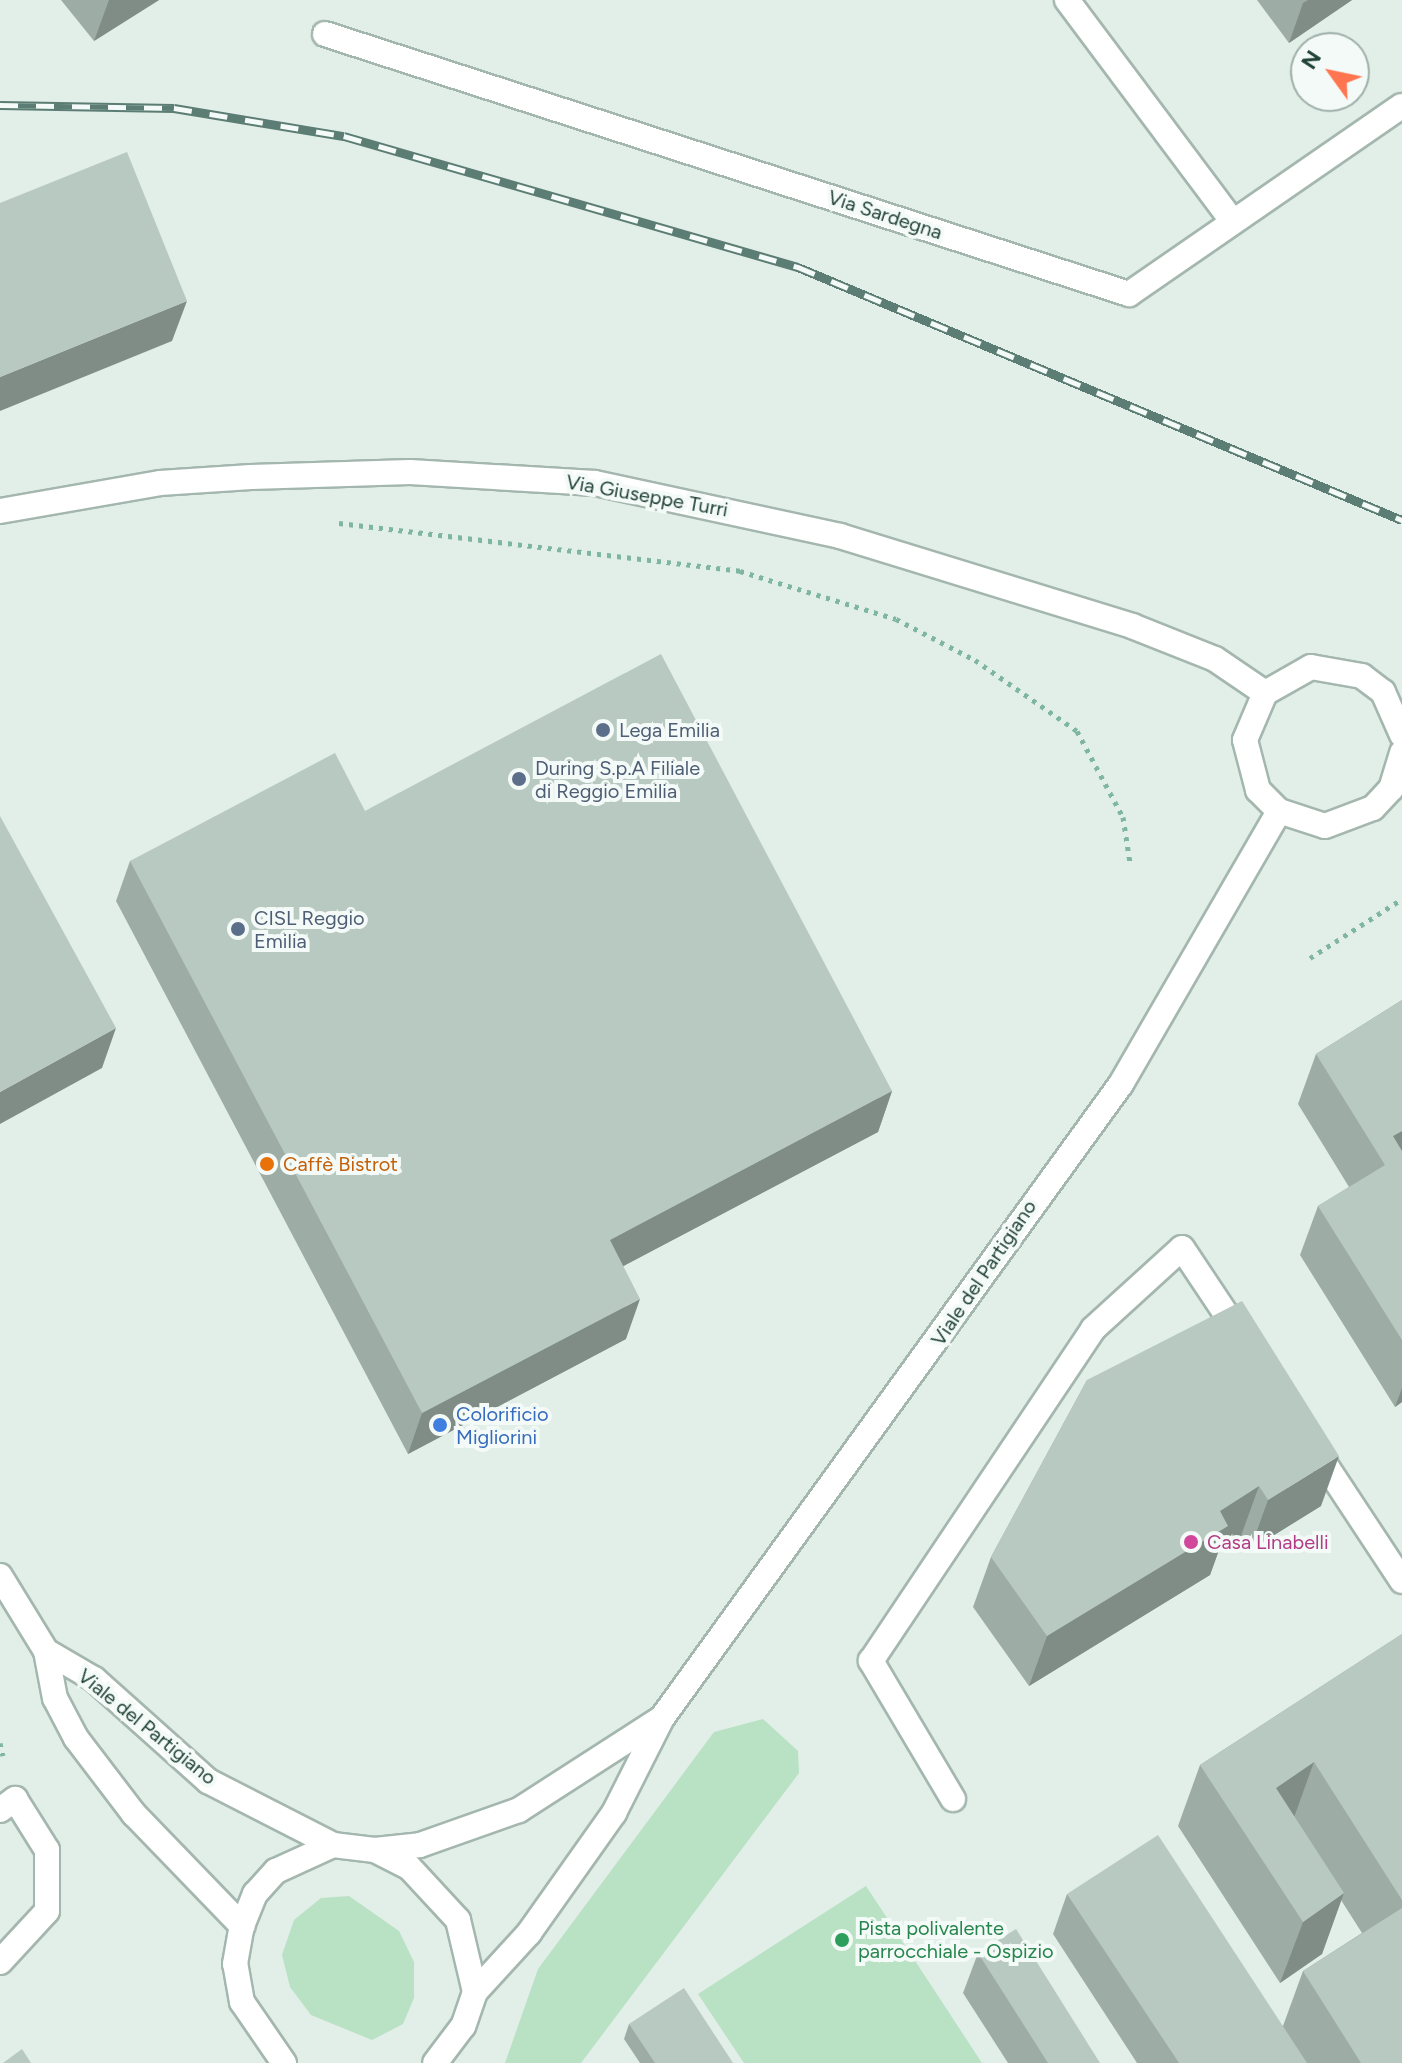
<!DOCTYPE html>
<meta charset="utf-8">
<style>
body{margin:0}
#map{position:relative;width:1402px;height:2063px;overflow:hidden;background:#e2eee8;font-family:Figtree,sans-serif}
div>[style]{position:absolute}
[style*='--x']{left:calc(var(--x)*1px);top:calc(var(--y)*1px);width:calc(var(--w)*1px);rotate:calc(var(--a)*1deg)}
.green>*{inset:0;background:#b9e1c3}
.path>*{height:5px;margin-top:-2.5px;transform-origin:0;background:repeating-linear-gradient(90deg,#7fb5a3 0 4px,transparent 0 10px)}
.roads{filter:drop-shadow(2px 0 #a4b7af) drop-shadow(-2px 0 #a4b7af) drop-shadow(0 2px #a4b7af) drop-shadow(0 -2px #a4b7af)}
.lane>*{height:24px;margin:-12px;padding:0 12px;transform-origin:12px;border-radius:12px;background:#fff}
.street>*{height:24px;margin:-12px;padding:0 12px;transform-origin:12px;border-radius:12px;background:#fff}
.secondary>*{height:24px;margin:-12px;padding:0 12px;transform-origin:12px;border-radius:12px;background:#fff}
.rail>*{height:9px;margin-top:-4.5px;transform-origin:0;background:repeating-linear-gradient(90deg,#f4faf7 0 18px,#5b7d73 0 36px);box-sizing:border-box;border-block:2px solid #5b7d73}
.wall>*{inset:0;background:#9dada6}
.shaded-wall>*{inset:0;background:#808d87}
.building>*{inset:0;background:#b7c9c1}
.dots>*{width:22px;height:22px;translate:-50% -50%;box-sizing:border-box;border:4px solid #f4faf7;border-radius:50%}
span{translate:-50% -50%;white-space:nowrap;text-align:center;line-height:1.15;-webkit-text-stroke:8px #f4faf7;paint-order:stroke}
.street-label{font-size:20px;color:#204237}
.service-label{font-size:20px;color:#4e5e75}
.left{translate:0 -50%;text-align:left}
.food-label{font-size:20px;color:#c56008}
.shop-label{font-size:20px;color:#366cbe}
.hotel-label{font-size:20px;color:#b23c85}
.leisure-label{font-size:20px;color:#27864d}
.north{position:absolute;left:1290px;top:32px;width:80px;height:80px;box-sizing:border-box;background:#f4faf7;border:2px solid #9fb0aa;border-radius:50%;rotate:303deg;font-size:22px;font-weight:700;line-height:32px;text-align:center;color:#204237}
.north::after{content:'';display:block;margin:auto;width:28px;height:36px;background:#ff754f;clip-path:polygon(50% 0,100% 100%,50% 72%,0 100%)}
</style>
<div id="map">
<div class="green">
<i style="clip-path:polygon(763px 1719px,798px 1751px,799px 1773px,581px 2063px,505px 2063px,538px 1969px,714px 1732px)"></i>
<i style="clip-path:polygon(866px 1886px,982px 2063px,744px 2063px,698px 1994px)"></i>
<i style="clip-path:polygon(349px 1896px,399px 1931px,414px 1962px,414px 1998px,403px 2024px,372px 2040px,311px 2015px,290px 1987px,282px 1955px,294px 1920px,321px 1898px)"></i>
</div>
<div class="path">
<i style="--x:339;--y:523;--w:404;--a:6.8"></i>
<i style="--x:740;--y:571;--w:163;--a:17.1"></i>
<i style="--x:896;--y:619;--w:89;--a:27.4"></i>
<i style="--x:975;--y:660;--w:124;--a:34.8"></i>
<i style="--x:1077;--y:731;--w:98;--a:61.9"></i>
<i style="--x:1123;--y:817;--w:47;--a:81.3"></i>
<i style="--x:1310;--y:958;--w:109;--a:-32.7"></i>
<i style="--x:0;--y:1743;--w:13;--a:77"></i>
</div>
<div class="roads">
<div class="lane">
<i style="--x:1067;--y:0;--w:274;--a:53.2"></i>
<i style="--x:0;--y:1810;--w:19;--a:-36"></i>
</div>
<div class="street">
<i style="--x:325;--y:34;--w:845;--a:17.92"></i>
<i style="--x:1129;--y:294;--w:331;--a:-34.6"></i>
<i style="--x:0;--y:511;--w:162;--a:-9.9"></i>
<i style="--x:160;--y:483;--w:91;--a:-3.8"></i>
<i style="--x:251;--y:477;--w:159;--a:-1.8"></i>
<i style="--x:410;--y:472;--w:185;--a:3.4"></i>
<i style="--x:595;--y:483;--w:251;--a:12.2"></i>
<i style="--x:840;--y:536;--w:306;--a:17.1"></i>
<i style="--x:1132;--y:626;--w:89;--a:21.7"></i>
<i style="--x:1215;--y:659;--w:60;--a:34.2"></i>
<i style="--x:1315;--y:1449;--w:158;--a:56.6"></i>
<i style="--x:953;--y:1799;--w:161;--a:-120.7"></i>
<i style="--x:871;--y:1661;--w:399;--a:-56.2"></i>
<i style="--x:1093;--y:1329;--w:120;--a:-42.3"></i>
<i style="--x:1182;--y:1248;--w:108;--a:56.3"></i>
<i style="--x:0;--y:1962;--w:69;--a:-47.3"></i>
<i style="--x:47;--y:1911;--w:61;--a:-90"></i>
<i style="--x:47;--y:1850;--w:60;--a:-122.1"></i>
</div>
<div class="secondary">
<i style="--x:1402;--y:735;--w:47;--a:-113.8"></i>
<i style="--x:1383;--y:692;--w:26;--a:-143"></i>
<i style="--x:1362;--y:676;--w:52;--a:-170"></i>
<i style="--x:1311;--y:667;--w:53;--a:150.5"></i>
<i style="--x:1265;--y:693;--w:51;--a:113.1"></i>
<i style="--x:1245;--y:740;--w:52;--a:75.4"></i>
<i style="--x:1258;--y:790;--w:30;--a:45"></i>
<i style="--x:1279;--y:811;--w:48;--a:18.1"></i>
<i style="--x:1325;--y:826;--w:51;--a:-20.6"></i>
<i style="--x:1373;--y:808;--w:26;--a:-47"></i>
<i style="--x:1391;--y:789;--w:38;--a:-73"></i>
<i style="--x:0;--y:1576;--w:88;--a:58.5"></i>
<i style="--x:46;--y:1651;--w:48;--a:79.2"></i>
<i style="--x:55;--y:1698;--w:45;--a:62.3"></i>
<i style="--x:76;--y:1738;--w:96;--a:52.7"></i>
<i style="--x:134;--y:1814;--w:156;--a:46"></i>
<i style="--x:46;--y:1651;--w:56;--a:30.3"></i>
<i style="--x:94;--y:1679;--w:153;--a:41.8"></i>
<i style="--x:208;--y:1781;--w:140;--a:27.1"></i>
<i style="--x:375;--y:1850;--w:45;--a:-6.3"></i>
<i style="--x:420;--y:1845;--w:105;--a:-19.5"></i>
<i style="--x:519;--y:1810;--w:168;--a:-32.8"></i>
<i style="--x:475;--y:1992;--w:80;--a:-47.5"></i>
<i style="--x:529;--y:1933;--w:147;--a:-54.7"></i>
<i style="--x:614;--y:1813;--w:106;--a:-63.2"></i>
<i style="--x:662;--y:1718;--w:783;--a:-54.1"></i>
<i style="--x:1121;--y:1084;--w:315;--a:-59.9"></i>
<i style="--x:284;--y:2063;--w:74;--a:-124.5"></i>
<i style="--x:242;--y:2002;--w:39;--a:-100"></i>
<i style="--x:235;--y:1964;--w:39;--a:-80"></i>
<i style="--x:242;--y:1926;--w:35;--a:-68"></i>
<i style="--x:255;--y:1894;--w:31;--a:-48"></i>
<i style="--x:276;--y:1871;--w:63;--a:-24.5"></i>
<i style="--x:333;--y:1845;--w:42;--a:6.8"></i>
<i style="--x:375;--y:1850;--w:38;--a:27"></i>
<i style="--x:409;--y:1867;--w:72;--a:47.2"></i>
<i style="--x:458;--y:1920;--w:74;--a:76.7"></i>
<i style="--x:475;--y:1992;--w:36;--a:109"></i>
<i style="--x:463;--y:2026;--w:46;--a:127.1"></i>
</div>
</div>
<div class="rail">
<i style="--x:0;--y:105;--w:174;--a:1"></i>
<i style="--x:174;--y:108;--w:172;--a:9.4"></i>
<i style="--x:344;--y:136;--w:473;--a:16.1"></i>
<i style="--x:798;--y:267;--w:655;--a:22.73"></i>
</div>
<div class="wall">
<i style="clip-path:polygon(61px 0,159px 0,94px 41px)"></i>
<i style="clip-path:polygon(1257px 0,1352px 0,1289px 43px)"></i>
<i style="clip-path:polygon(365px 811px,892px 1091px,878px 1132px,623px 1266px,626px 1339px,408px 1454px,116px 901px,130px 861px)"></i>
<i style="clip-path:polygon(1402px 1000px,1402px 1402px,1395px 1407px,1300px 1255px,1318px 1206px,1349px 1187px,1298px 1104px,1316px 1054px)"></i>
<i style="clip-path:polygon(1087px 1380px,1321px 1506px,1250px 1550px,1241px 1536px,1219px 1550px,1210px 1575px,1029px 1686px,973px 1607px,991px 1557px)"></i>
<i style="clip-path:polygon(1402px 1634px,1402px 2063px,1137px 2063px,1053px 1934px,1067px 1894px,1283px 2026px,1303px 1971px,1362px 1933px,1341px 1900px,1322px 1954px,1280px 1983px,1178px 1826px,1200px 1765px)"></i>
<i style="clip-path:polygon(978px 1953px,1100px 2063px,1008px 2063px,963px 1993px)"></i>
<i style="clip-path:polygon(629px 2024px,733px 2063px,640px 2063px,624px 2039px)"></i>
</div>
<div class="shaded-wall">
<i style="clip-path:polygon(109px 0,159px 0,94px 41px)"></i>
<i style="clip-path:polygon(1308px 0,1352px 0,1289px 43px,1303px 3px)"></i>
<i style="clip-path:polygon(187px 301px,172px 341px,0 411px,0 377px)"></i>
<i style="clip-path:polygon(116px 1028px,102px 1068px,0 1124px,0 1092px)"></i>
<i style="clip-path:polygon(892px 1091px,878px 1132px,595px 1281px,610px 1240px)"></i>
<i style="clip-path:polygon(1402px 1131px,1402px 1169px,1393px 1136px)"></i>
<i style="clip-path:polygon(640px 1299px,626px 1339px,408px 1454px,422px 1413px)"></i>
<i style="clip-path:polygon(1402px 1388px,1402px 1402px,1395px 1407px)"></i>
<i style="clip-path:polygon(1339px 1456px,1321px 1506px,1250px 1550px,1268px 1500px)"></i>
<i style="clip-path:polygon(1259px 1486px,1241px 1536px,1219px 1550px,1210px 1575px,1029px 1686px,1047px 1636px,1220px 1511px)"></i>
<i style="clip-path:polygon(1314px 1762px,1292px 1823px,1276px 1788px)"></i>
<i style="clip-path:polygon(1344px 1893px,1322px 1954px,1280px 1983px,1303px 1922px)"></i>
</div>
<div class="building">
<i style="clip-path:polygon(127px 152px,187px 301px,0 377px,0 203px)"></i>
<i style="clip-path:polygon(661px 654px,892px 1091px,610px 1240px,640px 1299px,422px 1413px,130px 861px,335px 753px,365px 811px)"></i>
<i style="clip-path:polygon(0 816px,116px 1028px,0 1092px)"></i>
<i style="clip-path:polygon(1402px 1000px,1402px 1131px,1393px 1136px,1402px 1151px,1402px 1340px,1318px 1206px,1385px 1165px,1316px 1054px)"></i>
<i style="clip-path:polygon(1242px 1301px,1339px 1456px,1268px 1500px,1259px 1486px,1220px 1511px,1228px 1526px,1047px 1636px,991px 1557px,1087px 1380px)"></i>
<i style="clip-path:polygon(1402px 1634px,1402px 1900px,1314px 1762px,1276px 1788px,1344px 1893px,1303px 1922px,1200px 1765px)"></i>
<i style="clip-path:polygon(1158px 1835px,1307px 2063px,1179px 2063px,1067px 1894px)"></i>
<i style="clip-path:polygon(1402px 1908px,1402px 2063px,1361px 2063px,1303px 1971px)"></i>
<i style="clip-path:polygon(1016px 1929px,1100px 2063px,1048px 2063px,978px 1953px)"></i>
<i style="clip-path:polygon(684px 1988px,733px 2063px,655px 2063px,629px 2024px)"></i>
<i style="clip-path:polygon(22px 2049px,31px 2063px,3px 2063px)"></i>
</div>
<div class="dots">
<i style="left:603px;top:730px;background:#5c6f8a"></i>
<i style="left:519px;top:779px;background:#5c6f8a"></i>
<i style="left:238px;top:929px;background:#5c6f8a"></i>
<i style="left:267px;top:1164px;background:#e8710a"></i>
<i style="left:440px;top:1425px;background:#3f7fe0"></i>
<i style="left:1191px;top:1542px;background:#d1479c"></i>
<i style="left:842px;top:1940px;background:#2e9e5b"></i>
</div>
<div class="street-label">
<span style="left:885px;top:215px;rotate:18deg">Via Sardegna</span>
<span style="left:647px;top:496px;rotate:10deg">Via Giuseppe Turri</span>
<span style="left:984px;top:1273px;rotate:-56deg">Viale del Partigiano</span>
<span style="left:147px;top:1727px;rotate:39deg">Viale del Partigiano</span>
</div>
<div class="service-label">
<span class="left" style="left:619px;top:730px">Lega Emilia</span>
<span class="left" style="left:535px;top:780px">During S.p.A Filiale<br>di Reggio Emilia</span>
<span class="left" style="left:254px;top:930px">CISL Reggio<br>Emilia</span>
</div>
<div class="food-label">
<span class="left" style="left:283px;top:1164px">Caffè Bistrot</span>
</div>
<div class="shop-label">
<span class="left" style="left:456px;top:1426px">Colorificio<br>Migliorini</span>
</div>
<div class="hotel-label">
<span class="left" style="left:1207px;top:1542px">Casa Linabelli</span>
</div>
<div class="leisure-label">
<span class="left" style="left:858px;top:1940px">Pista polivalente<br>parrocchiale - Ospizio</span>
</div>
<div class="north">N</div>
</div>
